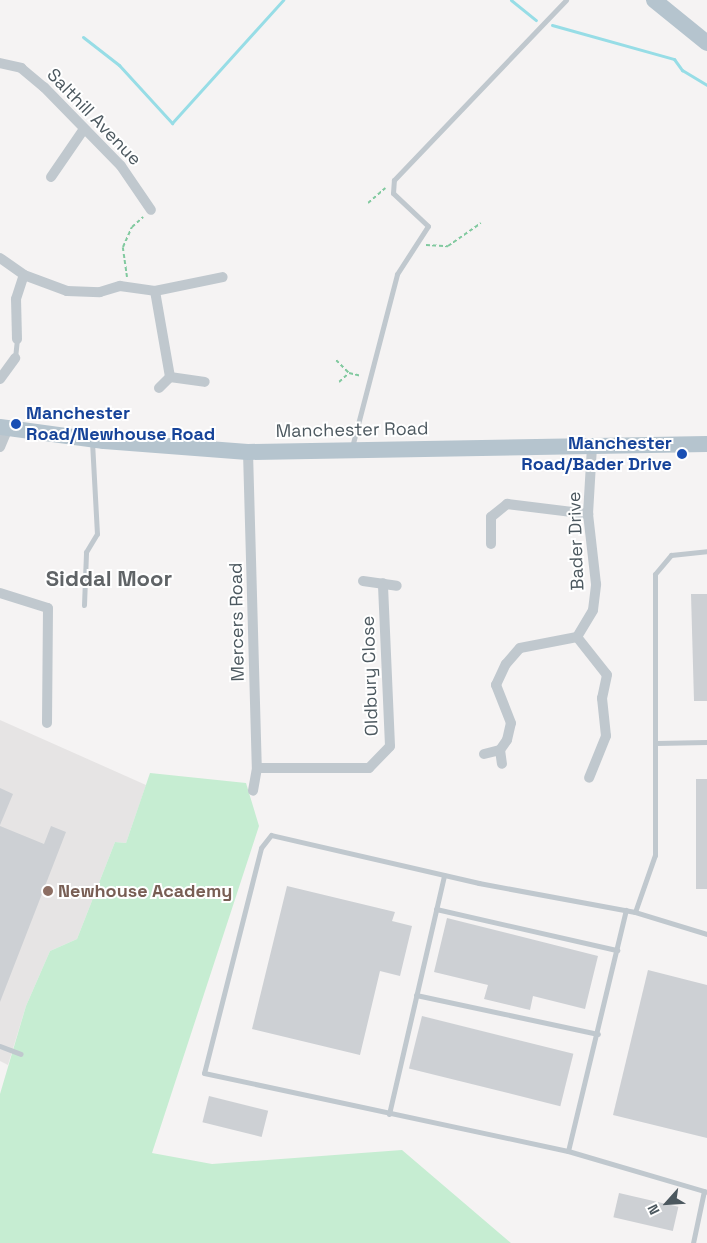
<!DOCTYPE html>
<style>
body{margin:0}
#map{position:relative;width:707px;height:1243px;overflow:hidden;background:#f5f3f3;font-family:"Space Grotesk",sans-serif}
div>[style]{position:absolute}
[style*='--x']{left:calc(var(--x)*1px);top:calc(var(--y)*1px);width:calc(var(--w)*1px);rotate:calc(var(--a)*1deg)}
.education>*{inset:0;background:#e6e4e4}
.green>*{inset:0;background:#c6edd2}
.stream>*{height:3px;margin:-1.5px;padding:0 1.5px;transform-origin:1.5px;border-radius:1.5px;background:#97dde6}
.building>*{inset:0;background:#cdd0d4;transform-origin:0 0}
.path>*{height:2px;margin-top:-1px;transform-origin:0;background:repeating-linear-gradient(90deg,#81c99f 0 4px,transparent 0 6.5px)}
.service>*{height:5px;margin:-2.5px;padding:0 2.5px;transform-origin:2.5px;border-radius:2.5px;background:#c0c8ce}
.minor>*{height:10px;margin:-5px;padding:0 5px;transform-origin:5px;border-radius:5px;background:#c0c8ce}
.primary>*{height:16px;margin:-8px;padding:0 8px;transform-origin:8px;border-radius:8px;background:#b5c4ce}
.dots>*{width:14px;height:14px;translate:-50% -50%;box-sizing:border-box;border:2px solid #fff;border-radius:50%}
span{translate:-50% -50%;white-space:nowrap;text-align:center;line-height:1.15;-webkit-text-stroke:4px #fff;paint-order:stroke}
.street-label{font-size:18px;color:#4c585f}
.transit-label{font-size:18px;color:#164399;font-weight:700}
.left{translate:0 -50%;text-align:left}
.right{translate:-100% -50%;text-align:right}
.education-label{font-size:18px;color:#785e54;font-weight:700}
.district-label{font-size:22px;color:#606467;font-weight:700}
.north{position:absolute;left:642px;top:1178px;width:50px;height:50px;-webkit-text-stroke:4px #fff;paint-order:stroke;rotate:244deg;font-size:14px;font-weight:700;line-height:20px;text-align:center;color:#4c585f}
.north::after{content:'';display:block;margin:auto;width:18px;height:22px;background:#4c585f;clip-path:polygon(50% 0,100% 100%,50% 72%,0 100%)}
</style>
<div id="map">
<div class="education">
<i style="clip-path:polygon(0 720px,146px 785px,126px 843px,115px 842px,77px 939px,50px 951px,26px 1006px,8px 1065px,0 1061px)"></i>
</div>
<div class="green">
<i style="clip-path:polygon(150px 773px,246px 783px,259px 826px,152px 1153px,212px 1164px,402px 1150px,511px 1243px,0 1243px,0 1094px,26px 1006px,50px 951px,77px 939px,115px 842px,126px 843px)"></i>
</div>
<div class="stream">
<i style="--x:511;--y:0;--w:32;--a:39"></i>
<i style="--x:552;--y:25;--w:127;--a:15.6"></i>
<i style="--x:674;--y:59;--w:14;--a:54"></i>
<i style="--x:682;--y:70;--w:29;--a:31"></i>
<i style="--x:83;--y:37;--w:46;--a:37.9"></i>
<i style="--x:119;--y:65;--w:79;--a:47.6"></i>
<i style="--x:172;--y:123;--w:166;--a:-47.9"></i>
</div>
<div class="building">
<i style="clip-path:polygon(691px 594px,707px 594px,707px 701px,694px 701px)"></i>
<i style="left:696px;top:779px;width:11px;height:110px"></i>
<i style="clip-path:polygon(0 788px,13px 794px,0 825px)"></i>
<i style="clip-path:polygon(0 826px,44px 844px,51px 826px,66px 832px,0 1002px)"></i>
<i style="clip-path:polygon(287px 886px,395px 912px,392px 921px,412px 926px,400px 976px,380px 971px,360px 1055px,252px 1029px)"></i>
<i style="clip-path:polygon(447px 918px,598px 956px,585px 1009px,533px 996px,530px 1010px,484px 999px,488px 985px,434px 972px)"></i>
<i style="clip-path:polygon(648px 970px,707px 985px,707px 1138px,613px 1115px)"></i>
<i style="left:422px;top:1016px;width:156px;height:54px;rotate:14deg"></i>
<i style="left:209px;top:1096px;width:61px;height:27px;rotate:14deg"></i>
<i style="left:619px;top:1193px;width:61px;height:25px;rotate:13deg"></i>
</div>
<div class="path">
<i style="--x:368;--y:203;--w:23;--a:-41"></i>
<i style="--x:426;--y:245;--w:22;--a:3"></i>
<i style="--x:448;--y:246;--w:40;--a:-34.9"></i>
<i style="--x:127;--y:277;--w:30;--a:-98"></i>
<i style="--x:123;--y:247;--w:22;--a:-66"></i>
<i style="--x:132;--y:227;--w:15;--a:-42"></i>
<i style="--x:336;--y:360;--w:18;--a:45"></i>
<i style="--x:339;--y:382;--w:13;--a:-42"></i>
<i style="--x:349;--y:373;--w:13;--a:13"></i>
</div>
<div class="service">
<i style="--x:15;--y:358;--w:19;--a:-84"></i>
<i style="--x:352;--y:447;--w:179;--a:-75.4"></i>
<i style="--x:397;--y:274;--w:57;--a:-57.1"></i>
<i style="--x:428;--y:226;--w:48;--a:-136.7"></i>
<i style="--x:393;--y:193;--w:13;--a:-86"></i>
<i style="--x:394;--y:180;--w:249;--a:-46.3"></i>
<i style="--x:84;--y:605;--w:53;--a:-87.8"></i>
<i style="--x:86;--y:552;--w:21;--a:-59"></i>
<i style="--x:97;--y:534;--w:92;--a:-93.1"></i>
<i style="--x:656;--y:743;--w:51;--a:-1.1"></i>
<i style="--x:436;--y:909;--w:186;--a:12.8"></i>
<i style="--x:635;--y:912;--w:60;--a:-70.7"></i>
<i style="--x:655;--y:855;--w:281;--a:-90"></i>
<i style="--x:655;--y:574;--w:25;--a:-50"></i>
<i style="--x:671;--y:555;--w:36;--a:-6"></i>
<i style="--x:707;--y:934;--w:75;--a:-163"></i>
<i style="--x:635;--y:912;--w:159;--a:-169.5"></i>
<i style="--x:479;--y:883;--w:213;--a:-167"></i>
<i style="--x:271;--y:835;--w:16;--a:128"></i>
<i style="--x:261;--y:848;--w:232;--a:104.2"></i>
<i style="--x:204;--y:1073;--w:372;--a:12.1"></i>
<i style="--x:568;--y:1151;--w:145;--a:16.4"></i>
<i style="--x:416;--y:995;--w:186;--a:12.1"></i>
<i style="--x:0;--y:1046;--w:22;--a:21"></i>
<i style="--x:389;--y:1114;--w:245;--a:-77"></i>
<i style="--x:568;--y:1151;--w:248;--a:-76.5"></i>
<i style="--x:693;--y:1243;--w:53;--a:-78.1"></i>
</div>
<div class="minor">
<i style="--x:0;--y:63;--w:22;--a:13"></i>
<i style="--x:21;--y:68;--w:30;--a:40"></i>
<i style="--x:44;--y:87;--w:110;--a:45.7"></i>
<i style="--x:121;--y:166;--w:53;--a:55.7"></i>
<i style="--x:51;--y:177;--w:58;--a:-55.5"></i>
<i style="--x:0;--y:258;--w:29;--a:35"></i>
<i style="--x:24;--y:275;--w:46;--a:20.4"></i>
<i style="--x:67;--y:291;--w:33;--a:2"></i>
<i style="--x:100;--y:292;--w:21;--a:-17"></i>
<i style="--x:120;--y:286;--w:35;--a:8"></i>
<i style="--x:155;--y:291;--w:69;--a:-11.6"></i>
<i style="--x:155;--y:291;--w:87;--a:80.1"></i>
<i style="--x:17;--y:339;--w:40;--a:-91.4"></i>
<i style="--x:16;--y:299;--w:25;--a:-72"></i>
<i style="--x:0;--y:379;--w:26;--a:-54"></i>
<i style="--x:159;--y:388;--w:16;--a:-45"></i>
<i style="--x:170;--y:377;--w:35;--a:8"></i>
<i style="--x:0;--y:447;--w:21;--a:-67"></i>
<i style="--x:248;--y:452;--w:316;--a:88.4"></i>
<i style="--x:257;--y:768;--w:23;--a:100"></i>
<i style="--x:491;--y:544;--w:27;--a:-90"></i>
<i style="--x:491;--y:517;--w:21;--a:-39"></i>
<i style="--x:507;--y:504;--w:82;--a:7"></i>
<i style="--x:363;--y:581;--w:34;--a:8"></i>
<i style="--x:0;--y:593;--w:50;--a:17.4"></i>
<i style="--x:48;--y:608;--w:115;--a:90.5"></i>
<i style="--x:577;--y:637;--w:48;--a:51.7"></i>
<i style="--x:607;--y:675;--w:24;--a:102"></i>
<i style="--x:602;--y:698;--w:38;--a:84"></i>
<i style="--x:606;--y:736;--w:45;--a:112"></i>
<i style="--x:500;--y:750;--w:14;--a:82"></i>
<i style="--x:484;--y:754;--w:16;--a:-14"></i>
<i style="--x:500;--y:750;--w:12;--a:-55"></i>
<i style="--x:507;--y:740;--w:17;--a:-77"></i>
<i style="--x:511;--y:723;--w:41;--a:-111.5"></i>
<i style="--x:496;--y:685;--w:23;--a:-65"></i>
<i style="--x:506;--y:664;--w:21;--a:-49"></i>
<i style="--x:520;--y:648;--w:58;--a:-10.9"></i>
<i style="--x:577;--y:637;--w:31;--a:-59"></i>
<i style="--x:593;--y:610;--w:26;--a:-83"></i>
<i style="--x:596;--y:584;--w:70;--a:-96.5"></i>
<i style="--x:588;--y:514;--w:68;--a:-86.6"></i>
<i style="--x:257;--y:768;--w:112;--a:0"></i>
<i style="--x:369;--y:768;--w:30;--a:-46"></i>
<i style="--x:390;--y:746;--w:163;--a:-92.5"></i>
</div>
<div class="primary">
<i style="--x:654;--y:0;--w:68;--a:39.1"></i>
<i style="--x:0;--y:427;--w:105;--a:7.7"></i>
<i style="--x:104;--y:441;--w:144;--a:4.4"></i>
<i style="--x:248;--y:452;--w:459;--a:-1"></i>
</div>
<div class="dots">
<i style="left:16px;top:424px;background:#1a4fb4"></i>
<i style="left:682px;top:454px;background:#1a4fb4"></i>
<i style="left:48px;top:891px;background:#8d6e63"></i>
</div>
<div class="street-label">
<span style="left:94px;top:117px;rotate:46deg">Salthill Avenue</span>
<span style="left:352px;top:430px;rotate:-1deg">Manchester Road</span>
<span style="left:576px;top:541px;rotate:-92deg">Bader Drive</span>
<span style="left:237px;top:622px;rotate:-91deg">Mercers Road</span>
<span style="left:370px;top:676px;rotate:-92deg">Oldbury Close</span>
</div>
<div class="transit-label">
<span class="left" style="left:26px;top:424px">Manchester<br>Road/Newhouse Road</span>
<span class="right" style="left:672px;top:454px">Manchester<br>Road/Bader Drive</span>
</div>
<div class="education-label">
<span class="left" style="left:58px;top:891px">Newhouse Academy</span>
</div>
<div class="district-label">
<span style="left:109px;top:579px">Siddal Moor</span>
</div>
<div class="north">N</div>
</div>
